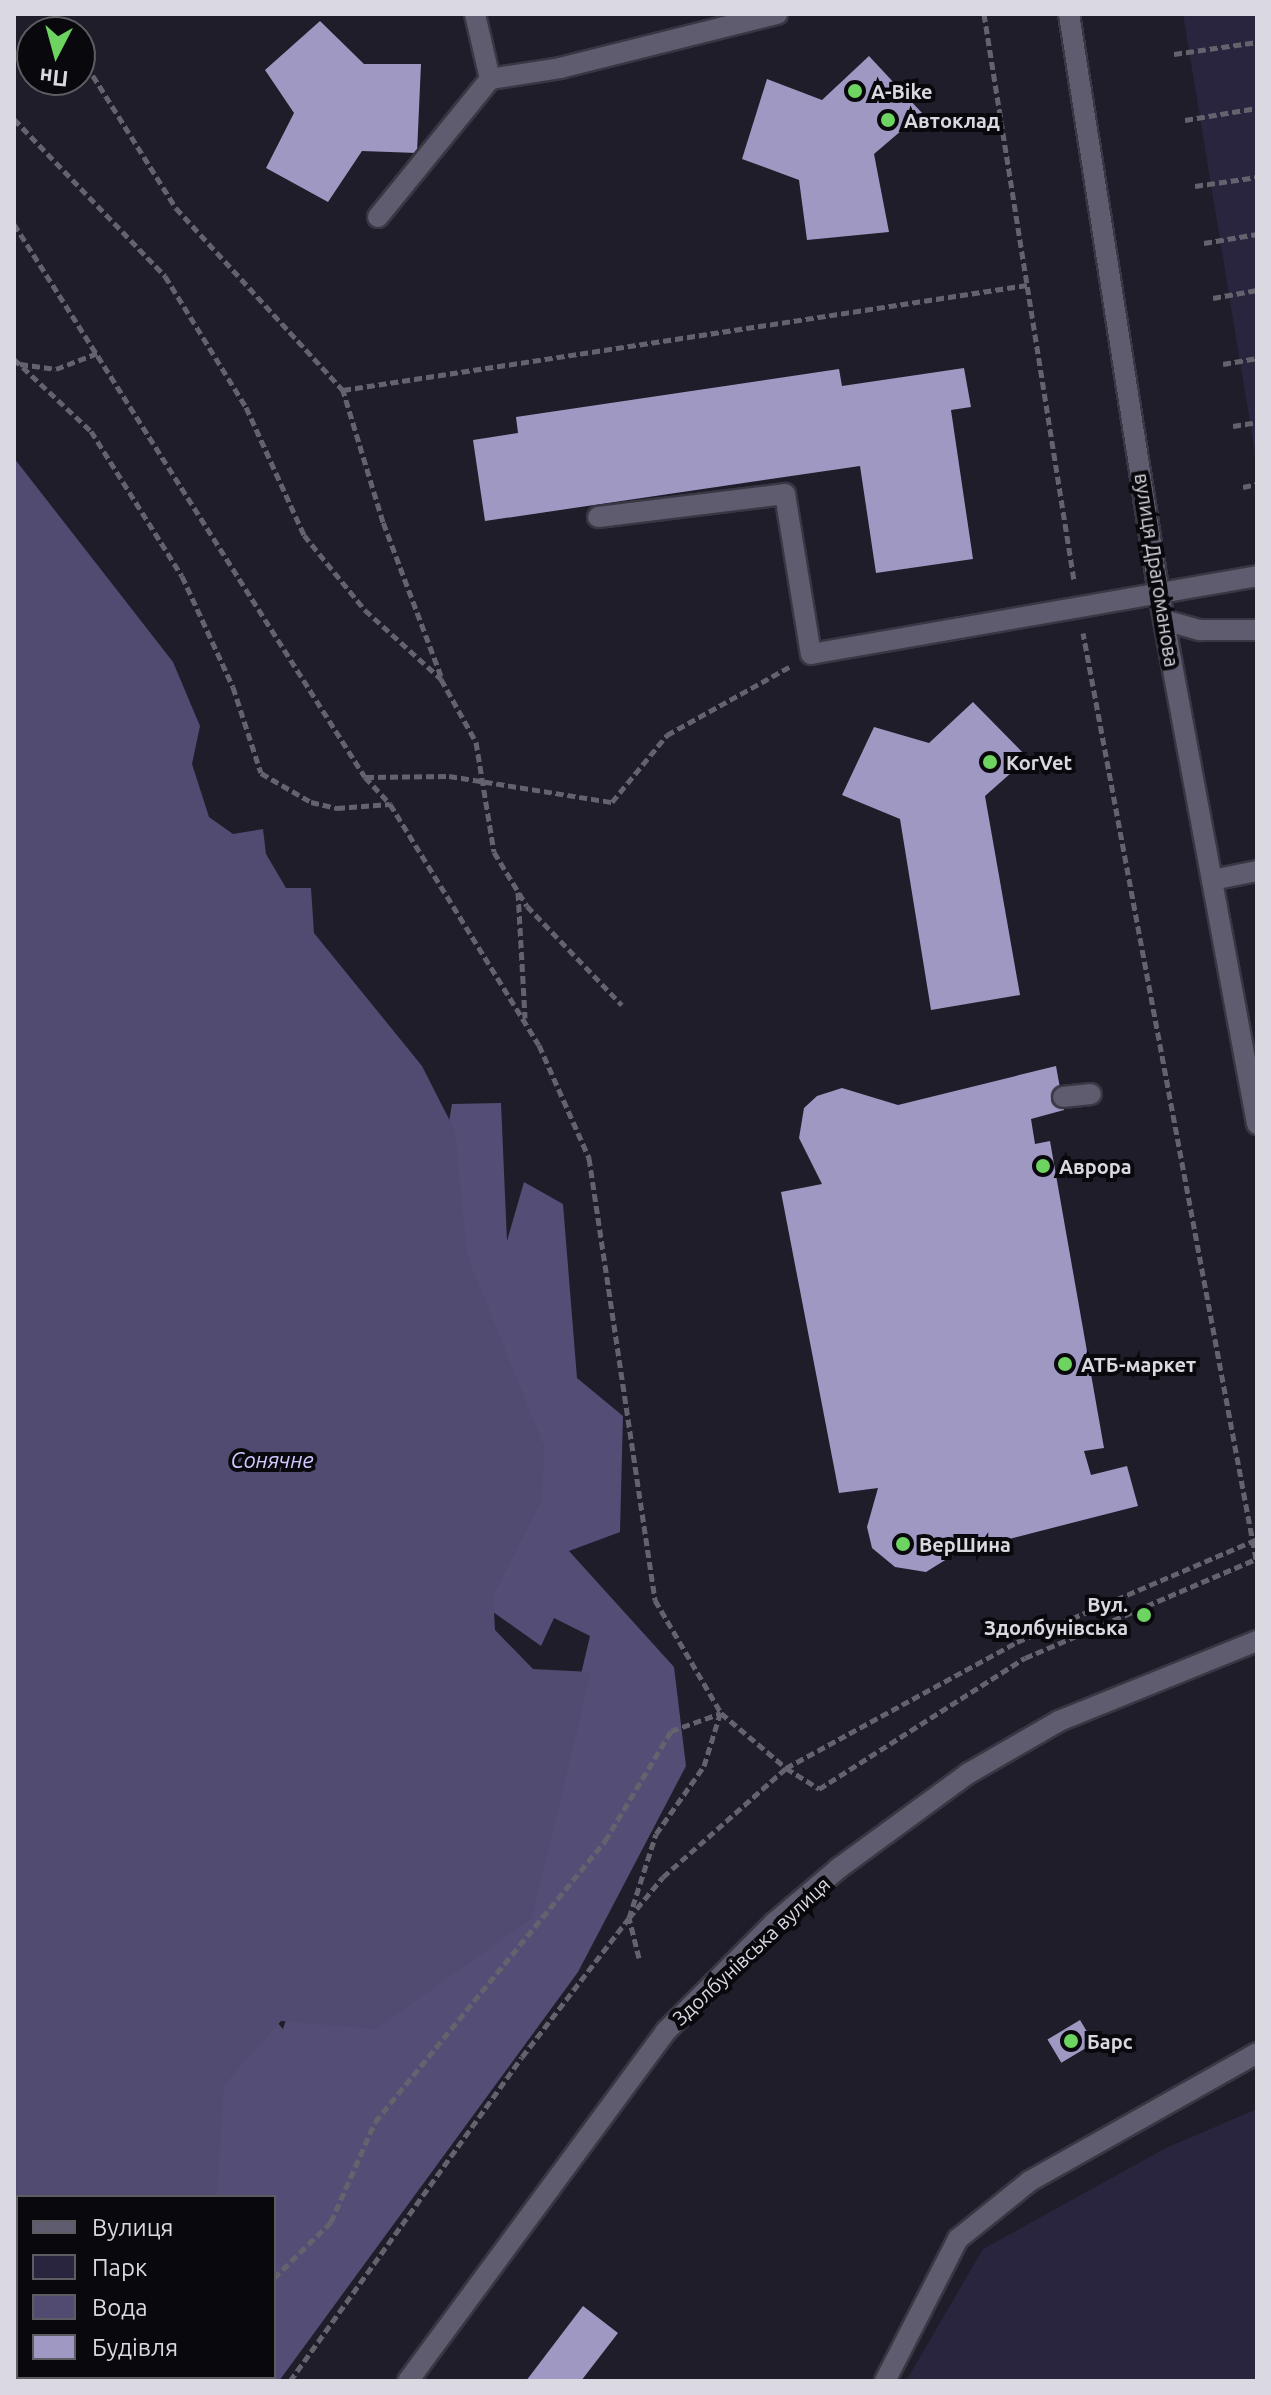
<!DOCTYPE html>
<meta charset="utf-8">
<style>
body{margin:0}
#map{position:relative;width:1271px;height:2395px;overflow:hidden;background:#1f1d29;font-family:Ubuntu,sans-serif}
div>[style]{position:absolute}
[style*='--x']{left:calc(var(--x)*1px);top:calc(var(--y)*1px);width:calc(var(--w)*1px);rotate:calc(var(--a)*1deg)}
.green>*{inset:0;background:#29253f}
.forest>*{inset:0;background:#544d75}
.water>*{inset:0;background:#514a71}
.building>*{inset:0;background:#9e98c3;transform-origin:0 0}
.path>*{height:5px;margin-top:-2.5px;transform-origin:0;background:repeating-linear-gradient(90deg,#64636d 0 8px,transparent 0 12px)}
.roads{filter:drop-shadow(2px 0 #393743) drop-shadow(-2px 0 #393743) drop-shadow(0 2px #393743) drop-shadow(0 -2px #393743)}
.minor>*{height:20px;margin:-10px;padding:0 10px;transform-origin:10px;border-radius:10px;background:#5e5c6e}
.dots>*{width:22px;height:22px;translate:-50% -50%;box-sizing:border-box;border:4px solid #09080d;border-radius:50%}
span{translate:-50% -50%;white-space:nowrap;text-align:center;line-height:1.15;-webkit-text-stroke:8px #09080d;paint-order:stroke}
.poi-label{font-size:20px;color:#dad9e1;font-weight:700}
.left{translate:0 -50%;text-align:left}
.right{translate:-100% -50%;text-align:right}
.street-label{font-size:20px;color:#dad9e1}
.water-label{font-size:22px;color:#d0c8fe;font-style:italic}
.frame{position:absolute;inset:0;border:16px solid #dad9e1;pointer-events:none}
.legend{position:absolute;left:16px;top:2195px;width:260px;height:184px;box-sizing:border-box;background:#09080d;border:2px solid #5d5c62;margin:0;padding:10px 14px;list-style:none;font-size:24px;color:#dad9e1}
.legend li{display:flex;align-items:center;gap:16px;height:40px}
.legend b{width:40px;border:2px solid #5d5c62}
.north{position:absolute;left:16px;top:16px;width:80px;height:80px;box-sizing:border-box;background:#09080d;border:2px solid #5d5c62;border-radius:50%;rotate:186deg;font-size:22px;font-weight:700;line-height:32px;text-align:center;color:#dad9e1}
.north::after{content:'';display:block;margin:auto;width:28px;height:36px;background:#6dd361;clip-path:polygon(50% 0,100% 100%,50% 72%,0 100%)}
</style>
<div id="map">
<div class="green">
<i style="clip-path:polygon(1183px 14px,1257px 14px,1257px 465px)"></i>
<i style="clip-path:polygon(1257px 2109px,1257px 2381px,906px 2381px,983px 2249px,1166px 2148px)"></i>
</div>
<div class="forest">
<i style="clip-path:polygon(501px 1103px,507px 1241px,524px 1182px,563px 1204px,577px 1378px,623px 1416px,620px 1532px,569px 1551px,674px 1667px,686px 1766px,578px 1972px,279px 2381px,72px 2381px,274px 2377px,274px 2197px,194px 2197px,200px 2068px,251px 1993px,283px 2029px,297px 1987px,535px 1869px,590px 1636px,554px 1618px,541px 1646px,479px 1602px,434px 1210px,452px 1104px)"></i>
</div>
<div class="water">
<i style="clip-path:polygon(14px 458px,173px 662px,200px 726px,192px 764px,209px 817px,233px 834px,263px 829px,266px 854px,286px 888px,311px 888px,314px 933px,422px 1066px,455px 1131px,467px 1255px,544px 1446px,542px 1500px,493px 1595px,495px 1630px,533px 1669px,591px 1672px,532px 1918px,376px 2029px,281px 2021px,224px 2085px,217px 2197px,18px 2197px,18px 2377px,86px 2377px,84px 2381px,14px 2381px)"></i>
</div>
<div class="building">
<i style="clip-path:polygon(320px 21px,364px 64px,421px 64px,417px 153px,362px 151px,328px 202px,266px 168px,294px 113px,265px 70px)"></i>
<i style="clip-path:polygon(869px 56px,922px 113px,874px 154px,889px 232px,807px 240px,799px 180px,742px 159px,767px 79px,822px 100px)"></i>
<i style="clip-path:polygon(964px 368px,971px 407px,951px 410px,973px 559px,876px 573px,860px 466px,485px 521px,473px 440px,518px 433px,516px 417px,839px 369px,842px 386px)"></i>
<i style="clip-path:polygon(973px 702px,1028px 758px,985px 796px,1020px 995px,931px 1010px,900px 819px,842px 795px,874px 727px,929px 743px)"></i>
<i style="clip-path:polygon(1056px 1066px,1064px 1110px,1031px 1119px,1035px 1144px,1050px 1141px,1104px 1448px,1084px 1451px,1091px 1475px,1127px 1466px,1138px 1506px,958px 1552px,926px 1572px,895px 1567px,872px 1548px,867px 1527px,878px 1488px,839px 1493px,781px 1192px,822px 1184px,799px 1138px,804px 1108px,817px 1096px,842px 1088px,898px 1105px)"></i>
<i style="left:1080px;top:2020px;width:27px;height:38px;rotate:59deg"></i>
<i style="clip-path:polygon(583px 2306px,618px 2333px,581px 2381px,526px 2381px)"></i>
</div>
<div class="path">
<i style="--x:54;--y:14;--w:21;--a:59"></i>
<i style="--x:984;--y:14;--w:573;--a:80.97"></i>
<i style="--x:1174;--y:54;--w:84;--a:-8.2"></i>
<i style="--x:80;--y:55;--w:181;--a:57.9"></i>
<i style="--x:176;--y:208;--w:247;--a:47.5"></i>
<i style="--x:14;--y:119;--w:218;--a:46.1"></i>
<i style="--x:165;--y:276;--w:154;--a:58.3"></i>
<i style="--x:246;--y:407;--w:141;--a:65.6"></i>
<i style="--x:304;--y:535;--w:97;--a:50.9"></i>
<i style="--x:365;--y:610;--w:103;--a:42.2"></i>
<i style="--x:441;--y:679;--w:72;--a:60.9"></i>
<i style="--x:476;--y:742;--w:111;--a:80.7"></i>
<i style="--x:494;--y:852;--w:63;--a:58.6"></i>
<i style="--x:527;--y:906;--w:137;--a:46.2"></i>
<i style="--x:1185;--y:120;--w:73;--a:-9.5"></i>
<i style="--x:1195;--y:186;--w:63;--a:-8.3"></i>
<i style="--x:14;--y:224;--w:655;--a:57.6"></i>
<i style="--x:365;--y:777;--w:37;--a:47"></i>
<i style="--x:390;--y:804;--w:283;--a:58.3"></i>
<i style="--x:539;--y:1045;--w:124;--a:66.1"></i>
<i style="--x:589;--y:1158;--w:447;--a:81.5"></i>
<i style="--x:655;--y:1600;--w:131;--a:59.7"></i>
<i style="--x:721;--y:1713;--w:85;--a:40.2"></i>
<i style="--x:786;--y:1768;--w:39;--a:32"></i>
<i style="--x:819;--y:1789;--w:244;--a:-32.5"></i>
<i style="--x:1025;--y:1658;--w:251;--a:-23.2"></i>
<i style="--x:1256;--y:1559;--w:942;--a:-100.58"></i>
<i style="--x:1204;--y:243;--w:54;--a:-9.6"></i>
<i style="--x:1213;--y:298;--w:45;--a:-10.3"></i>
<i style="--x:14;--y:359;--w:105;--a:43.1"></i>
<i style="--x:91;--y:431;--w:171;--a:57.9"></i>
<i style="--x:182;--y:576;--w:122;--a:65.3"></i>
<i style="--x:233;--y:687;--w:90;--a:72"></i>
<i style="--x:261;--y:773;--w:58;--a:30.1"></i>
<i style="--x:311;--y:802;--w:27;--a:13"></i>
<i style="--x:337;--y:808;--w:53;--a:-4.3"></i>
<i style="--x:20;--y:364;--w:36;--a:8"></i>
<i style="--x:56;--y:369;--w:45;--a:-20.9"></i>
<i style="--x:1223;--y:364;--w:35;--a:-10"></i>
<i style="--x:1233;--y:426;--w:24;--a:-9"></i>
<i style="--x:1243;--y:487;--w:14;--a:-12"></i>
<i style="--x:441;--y:676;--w:165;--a:-110.6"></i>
<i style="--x:383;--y:522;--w:138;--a:-106.9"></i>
<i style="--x:343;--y:390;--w:692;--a:-8.73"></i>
<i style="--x:366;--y:777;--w:83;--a:-0.7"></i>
<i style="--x:449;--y:776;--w:165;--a:9.1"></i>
<i style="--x:612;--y:802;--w:87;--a:-50.6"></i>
<i style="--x:667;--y:735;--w:140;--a:-29.1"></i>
<i style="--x:518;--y:892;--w:126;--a:86.8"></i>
<i style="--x:639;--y:1958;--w:41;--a:-104"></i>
<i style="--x:629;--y:1918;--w:88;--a:-72.2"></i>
<i style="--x:656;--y:1834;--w:83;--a:-54.8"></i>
<i style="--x:704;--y:1766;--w:54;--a:-72.9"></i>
<i style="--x:274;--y:2278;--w:80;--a:-44.5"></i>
<i style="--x:331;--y:2222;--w:109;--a:-66.3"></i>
<i style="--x:375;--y:2122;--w:363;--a:-50.7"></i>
<i style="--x:605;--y:1841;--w:128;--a:-59"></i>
<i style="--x:671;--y:1731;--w:53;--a:-19.8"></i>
<i style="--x:190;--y:2381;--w:5;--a:-53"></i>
<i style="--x:290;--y:2381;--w:398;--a:-54.4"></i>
<i style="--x:522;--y:2057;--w:175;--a:-52.4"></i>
<i style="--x:629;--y:1918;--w:53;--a:-50.3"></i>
<i style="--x:663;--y:1877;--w:164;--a:-41.5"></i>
<i style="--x:786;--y:1768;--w:263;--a:-28.6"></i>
<i style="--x:1017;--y:1642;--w:261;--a:-23.2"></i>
</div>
<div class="roads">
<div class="minor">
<i style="--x:475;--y:14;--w:67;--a:77"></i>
<i style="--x:1069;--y:14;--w:587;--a:81.18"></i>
<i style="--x:1159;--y:594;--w:539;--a:79.52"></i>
<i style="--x:378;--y:217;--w:178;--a:-50.9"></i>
<i style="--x:490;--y:79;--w:71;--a:-8.9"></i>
<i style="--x:560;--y:68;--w:224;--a:-14"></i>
<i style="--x:598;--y:517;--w:188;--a:-7"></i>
<i style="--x:785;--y:494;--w:162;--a:80.8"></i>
<i style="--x:811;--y:654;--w:453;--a:-9.9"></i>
<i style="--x:1164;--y:620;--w:37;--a:16"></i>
<i style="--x:1200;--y:630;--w:57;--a:0"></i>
<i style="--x:1212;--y:880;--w:46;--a:-11.3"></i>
<i style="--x:1063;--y:1097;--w:28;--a:-6"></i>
<i style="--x:408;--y:2381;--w:435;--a:-53.6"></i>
<i style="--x:666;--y:2031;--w:153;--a:-45"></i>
<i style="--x:774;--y:1923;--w:85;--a:-40.2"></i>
<i style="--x:839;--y:1868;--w:161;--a:-36.2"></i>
<i style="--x:969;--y:1773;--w:104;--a:-30"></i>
<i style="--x:1059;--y:1721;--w:214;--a:-22"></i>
<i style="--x:885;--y:2381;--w:160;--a:-62.8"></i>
<i style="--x:958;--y:2239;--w:92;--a:-38.9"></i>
<i style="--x:1030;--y:2181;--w:261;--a:-29.4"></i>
</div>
</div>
<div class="dots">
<i style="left:855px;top:91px;background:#6dd361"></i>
<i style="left:888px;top:120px;background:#6dd361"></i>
<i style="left:990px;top:762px;background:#6dd361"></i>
<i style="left:1043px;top:1166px;background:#6dd361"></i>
<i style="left:1065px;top:1364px;background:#6dd361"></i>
<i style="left:903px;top:1544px;background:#6dd361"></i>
<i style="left:1144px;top:1615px;background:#6dd361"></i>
<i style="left:1071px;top:2041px;background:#6dd361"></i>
</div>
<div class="poi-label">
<span class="left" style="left:871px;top:91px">A-Bike</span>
<span class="left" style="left:904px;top:120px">Автоклад</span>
<span class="left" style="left:1006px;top:762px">KorVet</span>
<span class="left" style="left:1059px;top:1166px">Аврора</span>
<span class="left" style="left:1081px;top:1364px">АТБ-маркет</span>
<span class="left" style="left:919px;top:1544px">ВерШина</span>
<span class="right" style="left:1128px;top:1616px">Вул.<br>Здолбунівська</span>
<span class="left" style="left:1087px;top:2041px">Барс</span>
</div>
<div class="street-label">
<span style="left:1157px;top:570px;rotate:81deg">вулиця Драгоманова</span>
<span style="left:751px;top:1951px;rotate:-43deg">Здолбунівська вулиця</span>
</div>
<div class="water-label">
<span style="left:272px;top:1460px">Сонячне</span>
</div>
<div class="frame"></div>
<ul class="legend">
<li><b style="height:10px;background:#5e5c6e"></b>Вулиця</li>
<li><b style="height:22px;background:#29253f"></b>Парк</li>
<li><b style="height:22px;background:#514a71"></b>Вода</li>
<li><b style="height:22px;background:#9e98c3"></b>Будівля</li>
</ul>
<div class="north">Пн</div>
</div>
